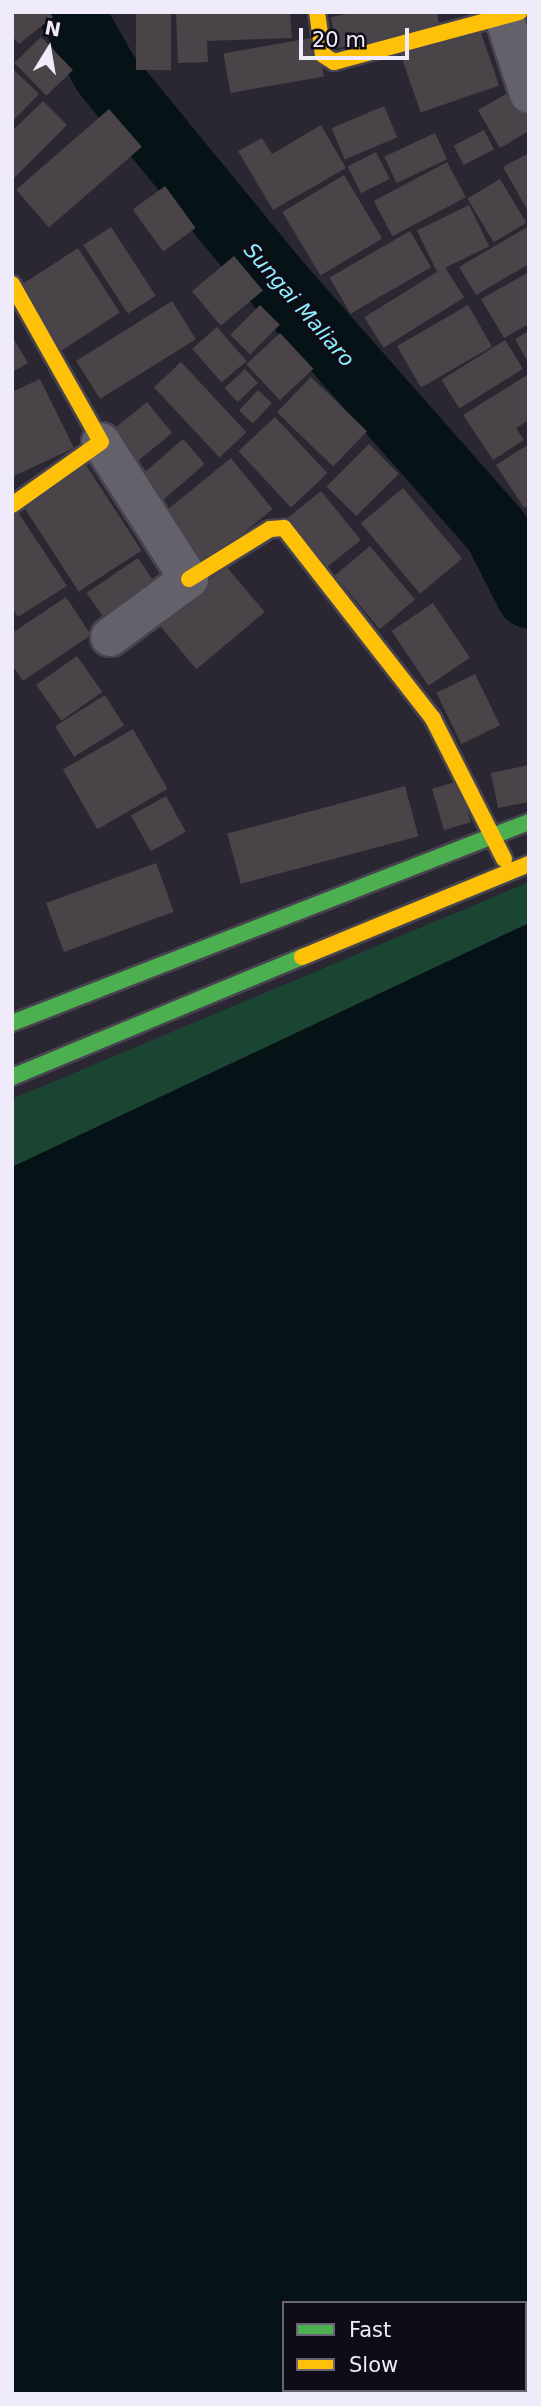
<!DOCTYPE html>
<style>
body{margin:0}
#map{position:relative;width:541px;height:2406px;overflow:hidden;background:#2a2632;font-family:"DejaVu Sans",sans-serif}
div>[style]{position:absolute}
[style*='--x']{left:calc(var(--x)*1px);top:calc(var(--y)*1px);width:calc(var(--w)*1px);rotate:calc(var(--a)*1deg)}
.green>*{inset:0;background:#1a4532}
.water>*{inset:0;background:#051216}
.river>*{height:66px;margin:-33px;padding:0 33px;transform-origin:33px;border-radius:33px;background:#051216}
.building>*{inset:0;background:#4a4448;transform-origin:0 0}
.roads{filter:drop-shadow(2px 0 #47444f) drop-shadow(-2px 0 #47444f) drop-shadow(0 2px #47444f) drop-shadow(0 -2px #47444f)}
.street>*{height:38px;margin:-19px;padding:0 19px;transform-origin:19px;border-radius:19px;background:#65616b}
.fast>*{height:16px;margin:-8px;padding:0 8px;transform-origin:8px;border-radius:8px;background:#4caf50}
.slow>*{height:16px;margin:-8px;padding:0 8px;transform-origin:8px;border-radius:8px;background:#ffc107}
span{translate:-50% -50%;white-space:nowrap;text-align:center;line-height:1.15;-webkit-text-stroke:6px #100c17;paint-order:stroke}
.water-label{font-size:21px;color:#8eeffe;font-style:italic}
.frame{position:absolute;inset:0;border:14px solid #f0ebfb;pointer-events:none}
.legend{position:absolute;left:282px;top:2301px;width:245px;height:91px;box-sizing:border-box;background:#100c17;border:2px solid #6a6572;margin:0;padding:9px 12px;list-style:none;font-size:21px;color:#f0ebfb}
.legend li{display:flex;align-items:center;gap:14px;height:35px}
.legend b{width:35px;border:2px solid #6a6572}
.north{position:absolute;left:14px;top:14px;width:70px;height:70px;-webkit-text-stroke:5px #100c17;paint-order:stroke;rotate:11deg;font-size:19px;font-weight:700;line-height:28px;text-align:center;color:#f0ebfb}
.north::after{content:'';display:block;margin:auto;width:24px;height:32px;background:#f0ebfb;clip-path:polygon(50% 0,100% 100%,50% 72%,0 100%)}
.scale{position:absolute;left:299px;top:28px;width:110px;height:32px;box-sizing:border-box;border:4px solid #f0ebfb;border-top:0;padding-left:9px;font-size:21px;line-height:24px;white-space:nowrap;color:#f0ebfb;-webkit-text-stroke:5px #100c17;paint-order:stroke}
</style>
<div id="map">
<div class="green">
<i style="clip-path:polygon(529px 882px,529px 923px,12px 1167px,12px 1099px)"></i>
</div>
<div class="water">
<i style="clip-path:polygon(evenodd,529px 923px,529px 2394px,12px 2394px,12px 1167px,529px 923px,284px 2303px,525px 2303px,525px 2390px,284px 2390px,284px 2303px)"></i>
</div>
<div class="river">
<i style="--x:71;--y:12;--w:71;--a:60.6"></i>
<i style="--x:106;--y:74;--w:277;--a:50.6"></i>
<i style="--x:282;--y:288;--w:325;--a:48.6"></i>
<i style="--x:497;--y:532;--w:71;--a:63.1"></i>
</div>
<div class="building">
<i style="clip-path:polygon(12px 12px,49px 12px,53px 17px,19px 44px,12px 36px)"></i>
<i style="left:136px;top:12px;width:35px;height:58px"></i>
<i style="clip-path:polygon(176px 12px,290px 12px,292px 38px,207px 41px,208px 62px,178px 63px)"></i>
<i style="clip-path:polygon(359px 12px,437px 12px,440px 31px,336px 48px,331px 17px)"></i>
<i style="left:478px;top:24px;width:65px;height:83px;rotate:71deg"></i>
<i style="left:41px;top:37px;width:46px;height:37px;rotate:46deg"></i>
<i style="left:317px;top:37px;width:40px;height:95px;rotate:80deg"></i>
<i style="clip-path:polygon(12px 68px,39px 94px,12px 122px)"></i>
<i style="clip-path:polygon(515px 89px,529px 113px,529px 131px,500px 148px,478px 110px)"></i>
<i style="clip-path:polygon(43px 101px,67px 125px,12px 180px,12px 131px)"></i>
<i style="left:384px;top:106px;width:34px;height:57px;rotate:67deg"></i>
<i style="left:109px;top:109px;width:50px;height:123px;rotate:49deg"></i>
<i style="clip-path:polygon(321px 125px,346px 168px,273px 210px,238px 151px,262px 138px,272px 154px)"></i>
<i style="left:484px;top:130px;width:22px;height:34px;rotate:63deg"></i>
<i style="left:435px;top:133px;width:29px;height:56px;rotate:65deg"></i>
<i style="left:376px;top:152px;width:30px;height:32px;rotate:63deg"></i>
<i style="clip-path:polygon(529px 153px,529px 213px,503px 167px)"></i>
<i style="left:447px;top:162px;width:40px;height:83px;rotate:62deg"></i>
<i style="left:344px;top:175px;width:74px;height:72px;rotate:59deg"></i>
<i style="left:500px;top:179px;width:51px;height:38px;rotate:59deg"></i>
<i style="left:165px;top:186px;width:52px;height:40px;rotate:54deg"></i>
<i style="left:469px;top:205px;width:46px;height:58px;rotate:64deg"></i>
<i style="clip-path:polygon(529px 226px,529px 264px,476px 295px,459px 267px)"></i>
<i style="left:111px;top:227px;width:82px;height:33px;rotate:57deg"></i>
<i style="left:410px;top:231px;width:42px;height:93px;rotate:60deg"></i>
<i style="left:78px;top:248px;width:77px;height:72px;rotate:57deg"></i>
<i style="left:234px;top:256px;width:45px;height:55px;rotate:50deg"></i>
<i style="left:445px;top:267px;width:36px;height:95px;rotate:58deg"></i>
<i style="clip-path:polygon(529px 272px,529px 324px,504px 338px,481px 299px)"></i>
<i style="left:172px;top:301px;width:45px;height:113px;rotate:58deg"></i>
<i style="left:260px;top:305px;width:28px;height:42px;rotate:45deg"></i>
<i style="left:468px;top:305px;width:48px;height:82px;rotate:60deg"></i>
<i style="left:217px;top:327px;width:45px;height:33px;rotate:49deg"></i>
<i style="clip-path:polygon(529px 331px,529px 364px,515px 339px)"></i>
<i style="left:280px;top:333px;width:49px;height:46px;rotate:47deg"></i>
<i style="clip-path:polygon(12px 336px,28px 363px,12px 372px)"></i>
<i style="left:505px;top:340px;width:34px;height:75px;rotate:58deg"></i>
<i style="left:181px;top:362px;width:96px;height:37px;rotate:47deg"></i>
<i style="left:245px;top:369px;width:19px;height:28px;rotate:47deg"></i>
<i style="clip-path:polygon(527px 375px,529px 420px,516px 428px,524px 440px,493px 460px,463px 415px)"></i>
<i style="left:311px;top:377px;width:78px;height:49px;rotate:44deg"></i>
<i style="clip-path:polygon(40px 379px,74px 448px,12px 477px,12px 392px)"></i>
<i style="left:258px;top:390px;width:19px;height:28px;rotate:43deg"></i>
<i style="left:147px;top:402px;width:40px;height:56px;rotate:51deg"></i>
<i style="left:275px;top:417px;width:77px;height:50px;rotate:47deg"></i>
<i style="left:183px;top:439px;width:33px;height:55px;rotate:49deg"></i>
<i style="left:369px;top:444px;width:42px;height:60px;rotate:45deg"></i>
<i style="clip-path:polygon(529px 444px,529px 505px,524px 508px,496px 465px)"></i>
<i style="left:231px;top:458px;width:66px;height:95px;rotate:51deg"></i>
<i style="left:86px;top:465px;width:102px;height:75px;rotate:57deg"></i>
<i style="left:403px;top:488px;width:92px;height:55px;rotate:50deg"></i>
<i style="left:321px;top:491px;width:63px;height:45px;rotate:51deg"></i>
<i style="clip-path:polygon(17px 511px,67px 586px,18px 617px,12px 608px,12px 514px)"></i>
<i style="left:370px;top:546px;width:70px;height:46px;rotate:50deg"></i>
<i style="left:138px;top:558px;width:40px;height:62px;rotate:56deg"></i>
<i style="left:226px;top:566px;width:60px;height:89px;rotate:50deg"></i>
<i style="clip-path:polygon(66px 597px,91px 635px,23px 681px,12px 665px,12px 633px)"></i>
<i style="left:433px;top:603px;width:66px;height:50px;rotate:56deg"></i>
<i style="left:77px;top:656px;width:44px;height:50px;rotate:55deg"></i>
<i style="left:475px;top:674px;width:57px;height:43px;rotate:64deg"></i>
<i style="left:105px;top:695px;width:36px;height:59px;rotate:58deg"></i>
<i style="left:133px;top:729px;width:69px;height:81px;rotate:60deg"></i>
<i style="clip-path:polygon(529px 765px,529px 802px,498px 808px,491px 773px)"></i>
<i style="left:459px;top:781px;width:43px;height:28px;rotate:74deg"></i>
<i style="left:405px;top:786px;width:52px;height:184px;rotate:75deg"></i>
<i style="left:166px;top:796px;width:41px;height:40px;rotate:61deg"></i>
<i style="left:156px;top:863px;width:52px;height:117px;rotate:70deg"></i>
</div>
<div class="roads">
<div class="street">
<i style="--x:504;--y:17;--w:81;--a:72"></i>
<i style="--x:101;--y:442;--w:163;--a:57.3"></i>
<i style="--x:189;--y:579;--w:98;--a:143.7"></i>
</div>
<div class="fast">
<i style="--x:12;--y:1023;--w:555;--a:-21.25"></i>
<i style="--x:12;--y:1077;--w:314;--a:-22.5"></i>
</div>
<div class="slow">
<i style="--x:317;--y:12;--w:43;--a:82.1"></i>
<i style="--x:323;--y:55;--w:13;--a:32"></i>
<i style="--x:334;--y:62;--w:192;--a:-15.1"></i>
<i style="--x:12;--y:284;--w:181;--a:60.6"></i>
<i style="--x:101;--y:442;--w:109;--a:144.7"></i>
<i style="--x:189;--y:579;--w:95;--a:-31.7"></i>
<i style="--x:270;--y:529;--w:14;--a:-4"></i>
<i style="--x:284;--y:528;--w:242;--a:52"></i>
<i style="--x:433;--y:719;--w:157;--a:63.1"></i>
<i style="--x:302;--y:957;--w:245;--a:-22.3"></i>
</div>
</div>
<div class="water-label">
<span style="left:299px;top:305px;rotate:49deg">Sungai Maliaro</span>
</div>
<div class="frame"></div>
<ul class="legend">
<li><b style="height:9px;background:#4caf50"></b>Fast</li>
<li><b style="height:9px;background:#ffc107"></b>Slow</li>
</ul>
<div class="north">N</div>
<div class="scale">20 m</div>
</div>
